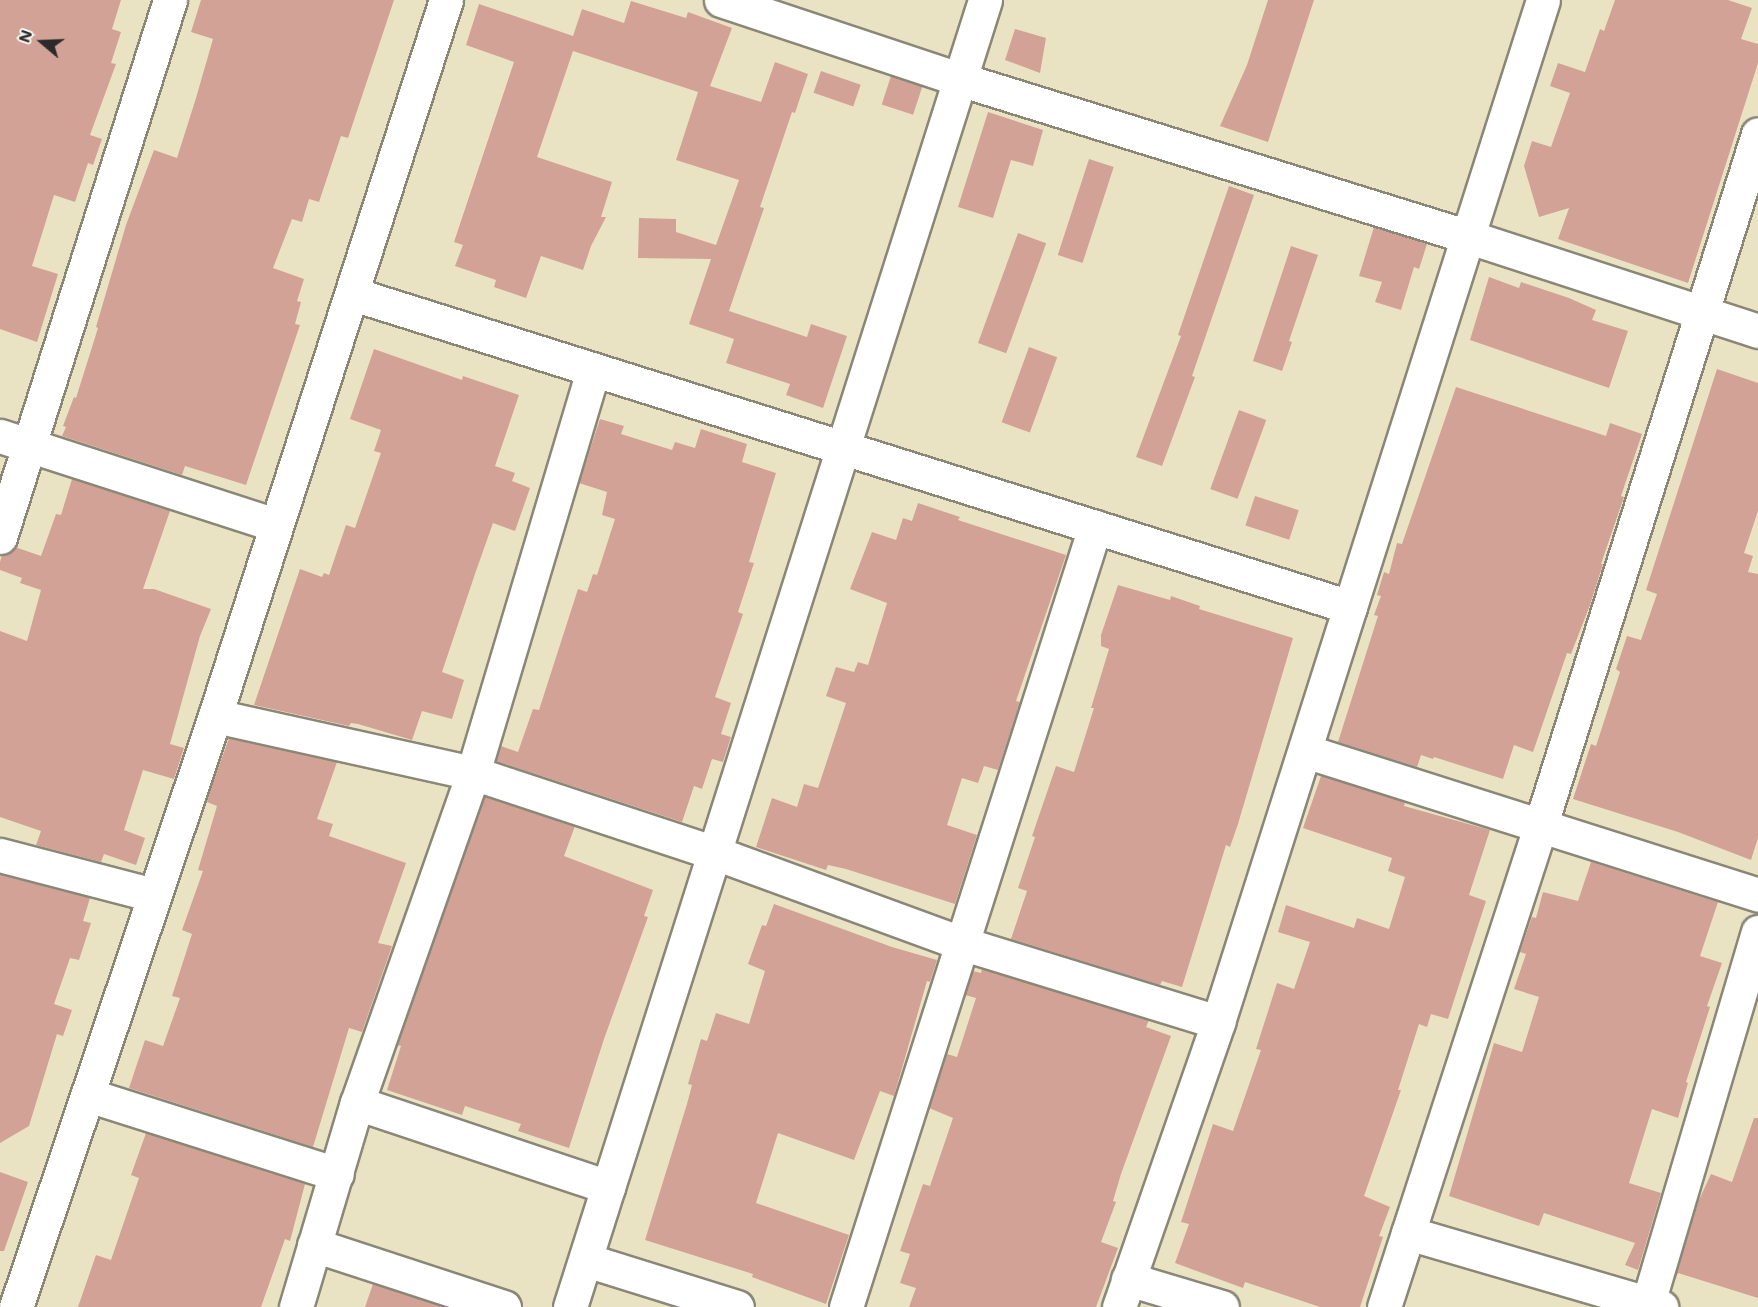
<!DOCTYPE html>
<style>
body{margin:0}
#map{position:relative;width:1758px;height:1307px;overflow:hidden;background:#eae3c3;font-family:Mali,sans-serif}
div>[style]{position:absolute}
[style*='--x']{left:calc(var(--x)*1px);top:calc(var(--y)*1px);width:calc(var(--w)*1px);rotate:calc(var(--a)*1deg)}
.building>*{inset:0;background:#d3a297;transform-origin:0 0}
.roads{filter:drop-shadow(2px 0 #8a8777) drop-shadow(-2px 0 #8a8777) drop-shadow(0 2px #8a8777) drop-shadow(0 -2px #8a8777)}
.street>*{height:33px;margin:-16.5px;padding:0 16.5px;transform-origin:16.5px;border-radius:16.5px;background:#fff}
span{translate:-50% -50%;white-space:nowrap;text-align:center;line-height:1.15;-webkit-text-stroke:6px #f6f6f2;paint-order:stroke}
.north{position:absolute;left:12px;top:12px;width:60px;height:60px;-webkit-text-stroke:4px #f6f6f2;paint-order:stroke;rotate:289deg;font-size:16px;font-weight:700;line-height:24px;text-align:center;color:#2b2b2b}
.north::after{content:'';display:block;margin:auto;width:21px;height:27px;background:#2b2b2b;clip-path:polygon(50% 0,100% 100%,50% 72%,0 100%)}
</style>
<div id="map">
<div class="building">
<i style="clip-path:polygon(0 0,121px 0,112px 29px,121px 32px,111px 63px,116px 64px,90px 135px,102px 139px,93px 165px,88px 163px,75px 202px,54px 195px,32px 266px,58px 274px,37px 342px,0 329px)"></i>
<i style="clip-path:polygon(201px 0,394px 0,348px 138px,341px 136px,319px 202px,309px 199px,302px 222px,292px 219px,273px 268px,304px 279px,297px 301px,301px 302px,295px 324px,300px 325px,246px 485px,185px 466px,182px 475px,62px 436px,66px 427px,63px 426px,74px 397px,76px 398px,98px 328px,96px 327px,126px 225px,154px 150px,177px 158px,196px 98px,213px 39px,191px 32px)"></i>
<i style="clip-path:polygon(1268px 0,1314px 0,1268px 142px,1220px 126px,1247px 65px)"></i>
<i style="clip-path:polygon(1615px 0,1728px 0,1752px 8px,1741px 39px,1758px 44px,1758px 63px,1688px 283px,1558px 239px,1569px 208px,1539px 217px,1524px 166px,1532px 141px,1551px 147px,1570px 93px,1550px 86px,1558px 63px,1585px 72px,1600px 29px,1604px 31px)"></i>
<i style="clip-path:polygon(631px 1px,686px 18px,688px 12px,732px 28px,710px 86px,761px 102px,775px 62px,808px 74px,795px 113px,792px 112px,760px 207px,764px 208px,729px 311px,807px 337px,811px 324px,847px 336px,823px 408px,786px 395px,790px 384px,726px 363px,734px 339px,689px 324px,711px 259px,638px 258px,639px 218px,676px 219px,676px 232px,716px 245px,739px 180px,676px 160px,698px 92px,573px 51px,537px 157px,612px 182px,601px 217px,606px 217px,591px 246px,583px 270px,541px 256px,526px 298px,494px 287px,496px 280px,455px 266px,463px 245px,454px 242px,514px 62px,466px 45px,479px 4px,573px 36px,582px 9px,624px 23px)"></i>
<i style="clip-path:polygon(1015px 29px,1046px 38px,1040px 73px,1005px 60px)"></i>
<i style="left:821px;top:71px;width:42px;height:23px;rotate:19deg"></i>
<i style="left:891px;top:76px;width:33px;height:30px;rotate:18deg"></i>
<i style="clip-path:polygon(988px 112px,1043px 130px,1033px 166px,1011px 160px,993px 218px,958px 207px)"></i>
<i style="left:1089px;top:159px;width:26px;height:101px;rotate:18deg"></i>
<i style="clip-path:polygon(1229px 186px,1254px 195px,1192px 376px,1195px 377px,1162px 466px,1136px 457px,1181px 336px,1178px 335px)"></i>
<i style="clip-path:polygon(1374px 227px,1427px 244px,1419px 269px,1414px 267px,1401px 310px,1375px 302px,1382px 282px,1359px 276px)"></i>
<i style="left:1018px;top:233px;width:30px;height:117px;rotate:20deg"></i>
<i style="clip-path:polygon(1291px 246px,1318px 255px,1289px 341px,1292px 342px,1282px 371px,1253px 361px)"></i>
<i style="clip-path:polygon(1489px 277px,1519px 288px,1521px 282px,1569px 298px,1596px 310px,1592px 320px,1628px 331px,1609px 388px,1470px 340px)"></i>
<i style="left:1029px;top:347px;width:30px;height:80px;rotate:20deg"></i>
<i style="clip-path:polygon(374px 349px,462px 380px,463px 376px,519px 395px,495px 466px,515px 473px,512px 481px,530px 488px,515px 531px,493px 523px,476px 571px,442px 672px,464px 680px,452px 719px,422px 711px,412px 740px,358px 724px,351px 723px,349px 726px,254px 705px,300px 569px,322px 577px,324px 573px,329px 575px,346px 525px,355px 528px,381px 453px,374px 451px,381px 430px,350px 419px)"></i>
<i style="clip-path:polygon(1717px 369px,1758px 383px,1758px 511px,1744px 553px,1753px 556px,1748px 572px,1758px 574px,1758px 838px,1751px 860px,1678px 832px,1573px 799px,1591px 744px,1596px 746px,1620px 672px,1616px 669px,1627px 636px,1641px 640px,1657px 594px,1646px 590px)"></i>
<i style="clip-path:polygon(1456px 387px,1606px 436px,1610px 423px,1642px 434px,1621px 496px,1624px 497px,1601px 564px,1603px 564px,1590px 605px,1571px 654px,1567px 653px,1533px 752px,1514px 745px,1503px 779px,1434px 757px,1433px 759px,1421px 755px,1417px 767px,1338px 742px,1378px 616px,1374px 615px,1381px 596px,1377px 595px,1384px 572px,1389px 574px,1397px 543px,1402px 544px)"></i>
<i style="left:1239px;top:410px;width:29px;height:84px;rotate:20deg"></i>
<i style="clip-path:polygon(600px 419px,624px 426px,621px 434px,672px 450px,675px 442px,695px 448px,701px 429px,747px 444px,742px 462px,776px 473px,749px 562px,754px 563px,738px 612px,743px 614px,715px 697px,731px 703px,721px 734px,731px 737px,723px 762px,712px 759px,702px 789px,694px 786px,682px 822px,496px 761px,501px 746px,518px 752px,533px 709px,539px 710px,578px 589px,587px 592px,593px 574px,597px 575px,615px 519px,602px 515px,607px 492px,579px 483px)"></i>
<i style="clip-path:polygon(72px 479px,170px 511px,143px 589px,154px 589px,211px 609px,200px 636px,170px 744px,184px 748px,174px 779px,143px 770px,124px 830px,145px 838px,136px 865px,104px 854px,101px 862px,36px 845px,41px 831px,0 817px,0 631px,27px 641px,41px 590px,20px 583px,22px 578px,0 570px,0 562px,2px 555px,15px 547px,41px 556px,56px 514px,61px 515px)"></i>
<i style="left:1255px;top:496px;width:46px;height:31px;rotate:18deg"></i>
<i style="clip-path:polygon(918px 503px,960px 517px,958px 520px,1066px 555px,1016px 701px,1020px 702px,998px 770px,984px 766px,978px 783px,962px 778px,947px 825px,977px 835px,955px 904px,846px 869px,828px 865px,826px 870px,756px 847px,772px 798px,797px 807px,804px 784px,818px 788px,846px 703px,826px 696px,836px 667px,854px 672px,858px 662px,868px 665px,887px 603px,850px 589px,872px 532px,896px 540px,903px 518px,912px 521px)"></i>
<i style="clip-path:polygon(1118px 585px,1170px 600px,1171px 596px,1200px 606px,1199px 609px,1293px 638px,1238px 824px,1230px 847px,1226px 845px,1182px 987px,1162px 981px,1160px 985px,1011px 939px,1027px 891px,1018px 888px,1035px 837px,1032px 836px,1056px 766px,1074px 772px,1094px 708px,1091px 708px,1109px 649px,1101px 646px,1101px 635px)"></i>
<i style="clip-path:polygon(229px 738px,337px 762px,317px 819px,333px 824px,329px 836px,406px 863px,378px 943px,392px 946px,362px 1032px,349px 1028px,313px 1147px,129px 1088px,145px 1040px,163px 1046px,180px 998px,172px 996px,192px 934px,182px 930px,203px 871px,198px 870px,217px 806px,207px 802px,210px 791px)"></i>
<i style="clip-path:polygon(1321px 776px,1405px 802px,1404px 806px,1490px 830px,1469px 895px,1486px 901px,1448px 1019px,1431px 1014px,1427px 1027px,1419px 1024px,1398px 1090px,1401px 1090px,1364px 1196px,1390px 1207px,1379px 1236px,1383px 1237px,1360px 1307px,1320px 1307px,1245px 1282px,1243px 1288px,1175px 1263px,1189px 1224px,1181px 1222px,1213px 1124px,1233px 1131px,1261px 1050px,1256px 1049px,1277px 983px,1294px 989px,1310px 942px,1278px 932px,1286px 905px,1354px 928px,1357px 918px,1389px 929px,1405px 877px,1388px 871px,1392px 858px,1303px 828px)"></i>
<i style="clip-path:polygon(485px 797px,575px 826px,564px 856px,653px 890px,644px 916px,648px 917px,604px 1039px,569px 1148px,518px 1131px,521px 1124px,465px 1106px,462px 1115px,387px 1090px,401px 1046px,397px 1045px)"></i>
<i style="clip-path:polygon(1591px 862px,1718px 902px,1700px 956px,1722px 963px,1707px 1006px,1710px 1007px,1686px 1082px,1688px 1083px,1678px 1118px,1652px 1109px,1629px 1183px,1661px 1193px,1638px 1270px,1625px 1265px,1635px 1243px,1544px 1213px,1539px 1226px,1449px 1196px,1494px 1043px,1522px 1052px,1539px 997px,1514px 989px,1526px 954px,1520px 952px,1532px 917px,1536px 918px,1543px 892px,1578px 901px)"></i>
<i style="clip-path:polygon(0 874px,90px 898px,83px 921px,91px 923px,79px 960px,70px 958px,54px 1004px,72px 1010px,63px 1036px,57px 1034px,29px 1126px,0 1143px)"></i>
<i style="clip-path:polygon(774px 904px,892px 947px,937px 960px,930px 982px,927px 981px,894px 1096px,880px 1091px,854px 1160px,778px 1133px,756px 1203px,849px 1235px,826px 1304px,752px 1277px,753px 1274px,645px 1240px,687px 1104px,692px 1085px,688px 1084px,701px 1039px,707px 1041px,716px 1013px,749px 1024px,765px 971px,748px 964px,762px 925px,766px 926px)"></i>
<i style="clip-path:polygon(982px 969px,1149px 1020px,1146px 1027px,1171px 1036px,1121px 1174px,1113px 1201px,1116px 1202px,1101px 1242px,1118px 1248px,1096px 1307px,909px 1307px,916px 1288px,900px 1283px,910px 1254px,900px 1251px,923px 1184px,930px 1186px,953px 1118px,929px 1108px,947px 1054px,957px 1057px,976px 998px,965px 995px,973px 971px,981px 973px)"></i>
<i style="clip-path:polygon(1754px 1118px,1758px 1118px,1758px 1298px,1678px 1273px,1674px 1282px,1698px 1202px,1711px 1174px,1732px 1182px)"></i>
<i style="clip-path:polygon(146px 1133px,305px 1184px,290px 1241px,285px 1239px,261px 1307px,78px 1307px,96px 1255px,111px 1260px,139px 1178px,131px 1175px)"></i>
<i style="clip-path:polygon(0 1172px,28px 1182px,4px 1251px,0 1251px)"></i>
<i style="clip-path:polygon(373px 1284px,444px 1307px,365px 1307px)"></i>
</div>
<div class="roads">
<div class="street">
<i style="--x:721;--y:0;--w:251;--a:18.4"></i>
<i style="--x:959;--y:79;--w:531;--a:17.21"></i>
<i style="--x:1466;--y:236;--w:307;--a:18"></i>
<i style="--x:353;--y:294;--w:1045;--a:17.43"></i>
<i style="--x:0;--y:436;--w:289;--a:17.9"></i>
<i style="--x:0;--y:537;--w:563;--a:-72.43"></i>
<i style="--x:215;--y:716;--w:264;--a:12.5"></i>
<i style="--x:473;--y:773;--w:255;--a:18.3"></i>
<i style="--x:715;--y:853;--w:262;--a:20.1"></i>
<i style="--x:961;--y:943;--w:269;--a:17.1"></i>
<i style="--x:1305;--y:751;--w:475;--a:17.6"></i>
<i style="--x:0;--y:855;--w:159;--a:14.6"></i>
<i style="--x:88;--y:1095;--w:261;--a:17.6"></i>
<i style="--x:357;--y:1103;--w:265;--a:18.5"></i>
<i style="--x:1408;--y:1233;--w:264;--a:16.3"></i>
<i style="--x:314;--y:1245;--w:200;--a:18.1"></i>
<i style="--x:586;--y:1260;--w:158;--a:17.3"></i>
<i style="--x:1128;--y:1279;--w:98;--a:16.6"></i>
<i style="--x:1648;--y:1303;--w:387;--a:-73.5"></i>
<i style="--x:16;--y:1307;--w:624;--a:-71.39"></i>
<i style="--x:215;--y:716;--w:752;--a:-72.12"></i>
<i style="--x:296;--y:1307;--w:213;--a:-73.4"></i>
<i style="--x:357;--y:1103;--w:350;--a:-70.6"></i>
<i style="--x:473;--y:773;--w:420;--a:-73.4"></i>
<i style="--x:570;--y:1307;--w:1371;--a:-72.38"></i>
<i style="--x:846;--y:1307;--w:819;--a:-72.3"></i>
<i style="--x:1119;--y:1307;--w:302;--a:-70.8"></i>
<i style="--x:1218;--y:1022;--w:1072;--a:-72.36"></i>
<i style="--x:1384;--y:1307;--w:508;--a:-71.99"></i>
<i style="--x:1541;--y:824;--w:723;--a:-72.54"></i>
</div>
</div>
<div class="north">N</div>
</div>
